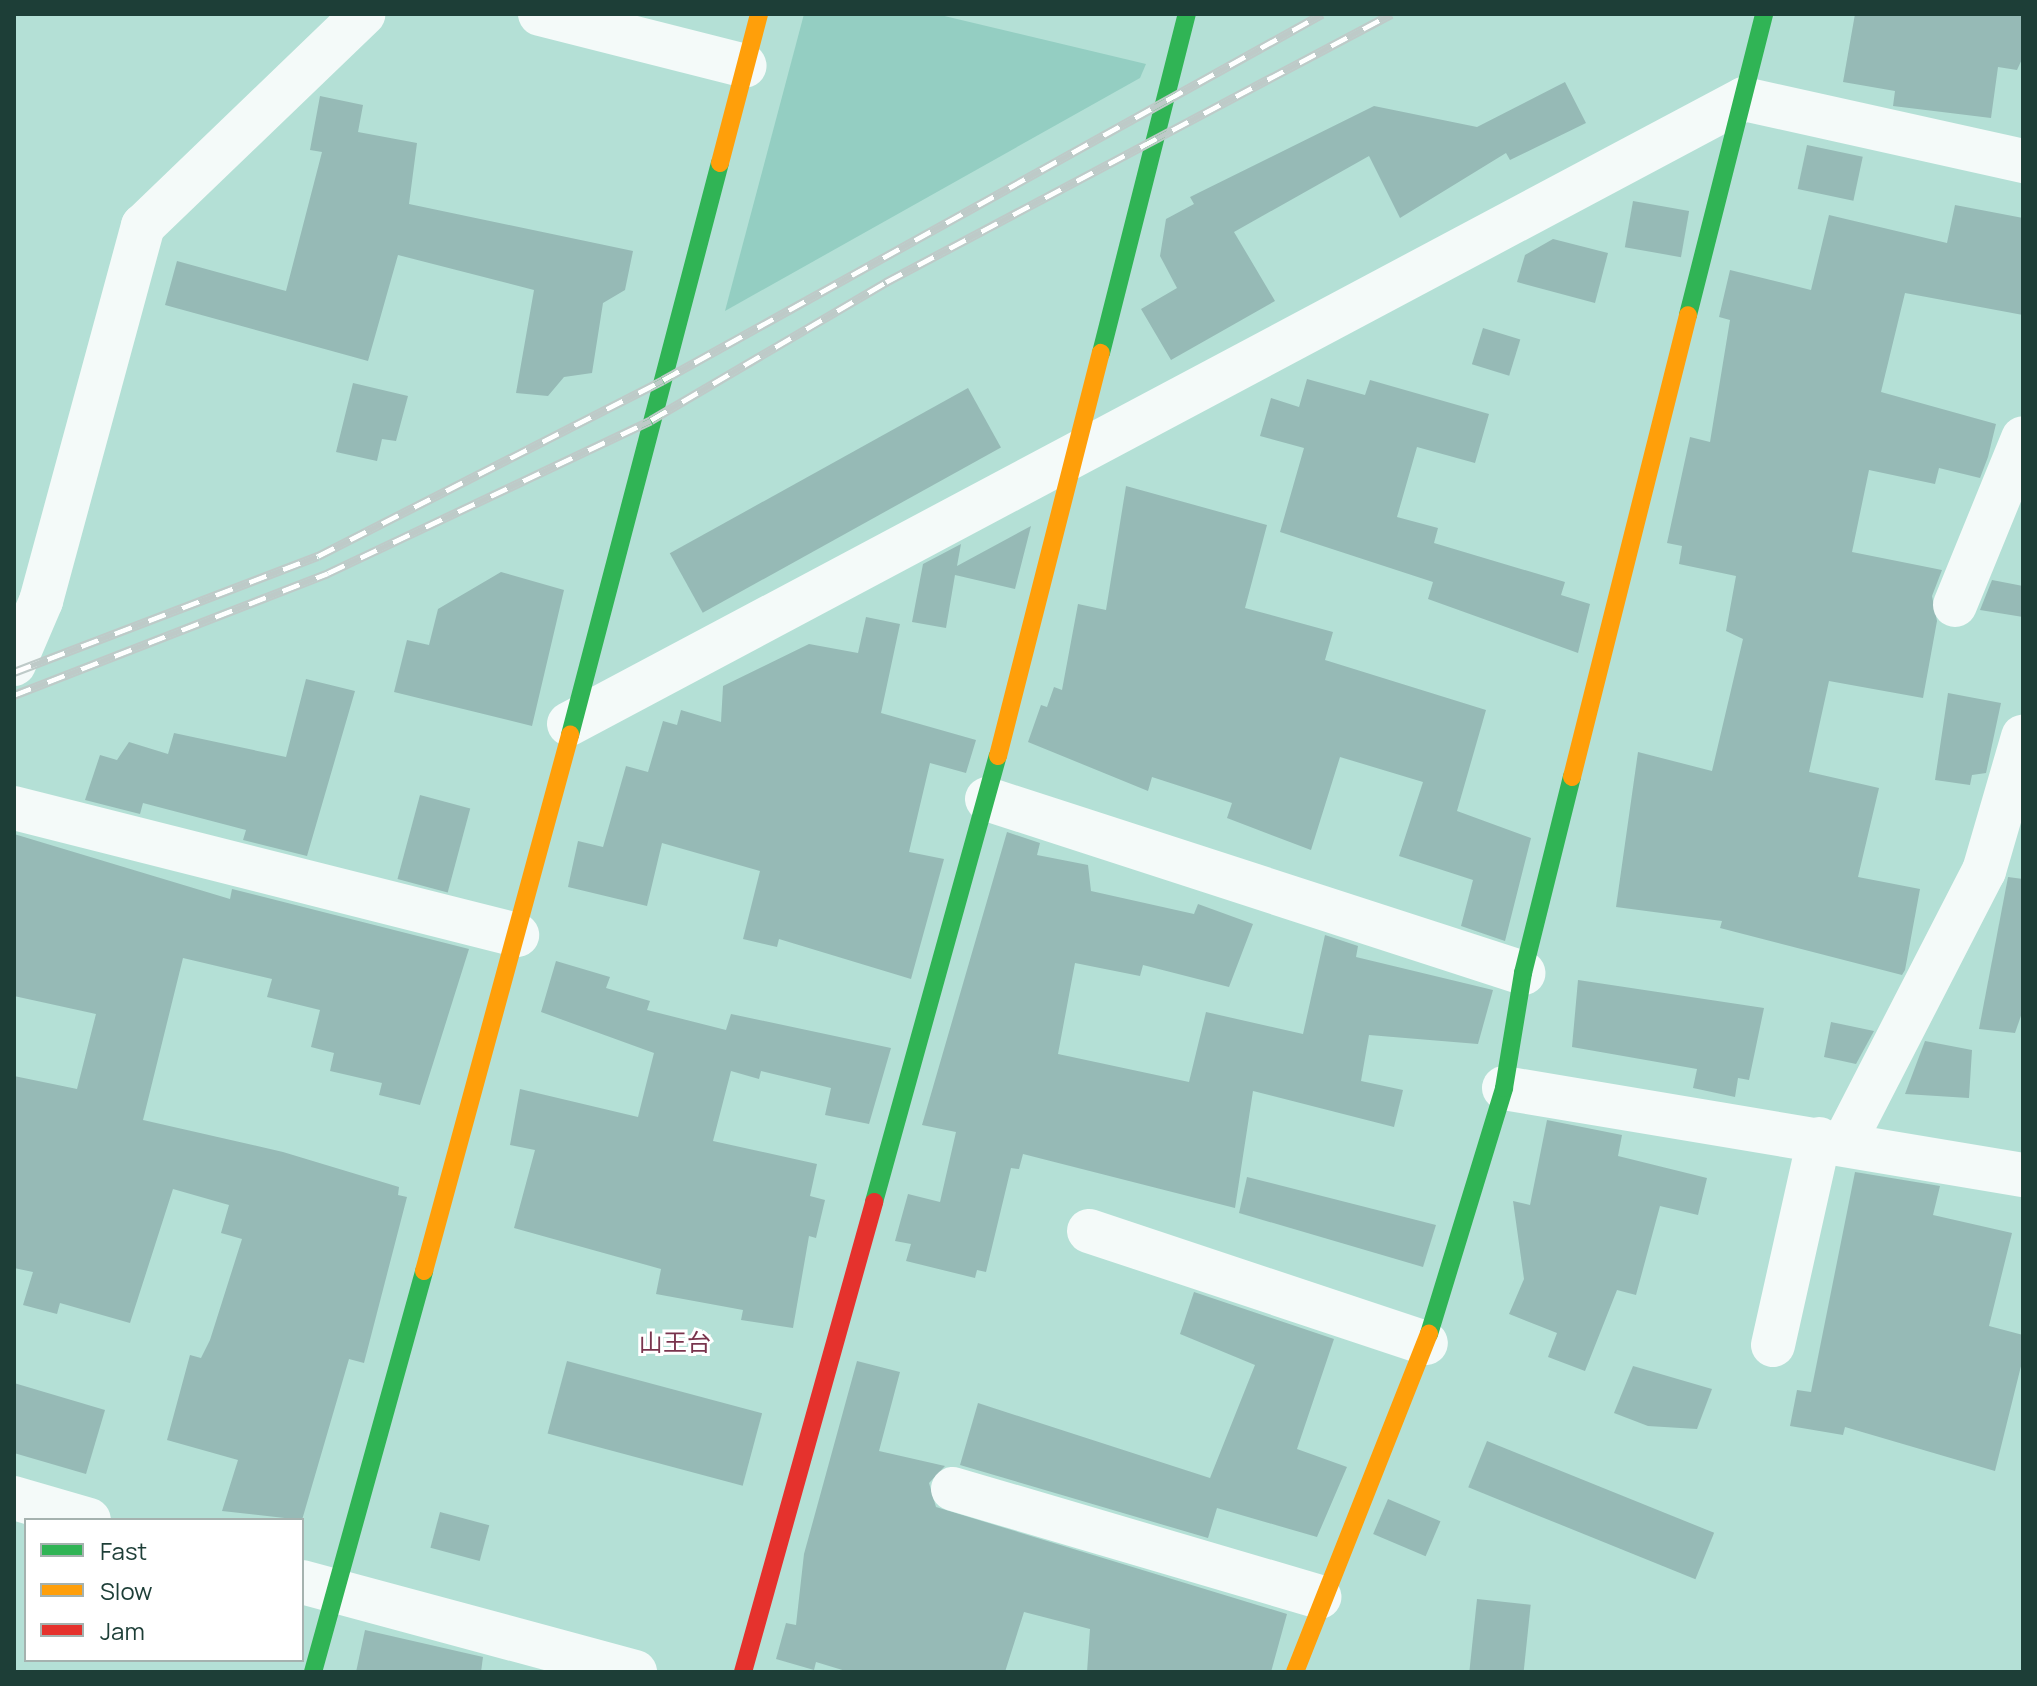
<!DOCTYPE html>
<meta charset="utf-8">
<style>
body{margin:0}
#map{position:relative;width:2037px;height:1686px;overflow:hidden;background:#b4e0d6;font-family:Manrope,"Noto Sans JP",sans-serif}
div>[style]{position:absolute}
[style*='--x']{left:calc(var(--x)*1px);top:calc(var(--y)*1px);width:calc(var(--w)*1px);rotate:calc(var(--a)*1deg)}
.green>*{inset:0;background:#94cec2}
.building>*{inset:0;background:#96bab6;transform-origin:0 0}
.street>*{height:44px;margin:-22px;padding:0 22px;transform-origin:22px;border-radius:22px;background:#f4faf9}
.fast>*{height:18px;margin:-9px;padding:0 9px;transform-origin:9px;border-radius:9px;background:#30b455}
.slow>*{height:18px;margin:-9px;padding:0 9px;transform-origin:9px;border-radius:9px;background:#ff9f0a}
.jam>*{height:18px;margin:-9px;padding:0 9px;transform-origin:9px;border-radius:9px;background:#e5322d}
.rail>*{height:9px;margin-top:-4.5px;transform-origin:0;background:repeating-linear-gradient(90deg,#fff 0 18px,#becac8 0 36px);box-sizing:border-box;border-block:2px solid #becac8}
span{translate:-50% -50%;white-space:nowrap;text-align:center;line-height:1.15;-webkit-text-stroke:6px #fff;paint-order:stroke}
.quarter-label{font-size:24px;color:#79344d}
.frame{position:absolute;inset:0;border:16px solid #1d3e37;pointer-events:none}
.legend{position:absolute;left:24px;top:1518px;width:280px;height:144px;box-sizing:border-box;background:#fff;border:2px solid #a5b2af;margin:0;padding:10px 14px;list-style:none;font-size:24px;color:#1d3e37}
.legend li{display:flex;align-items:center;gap:16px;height:40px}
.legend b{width:40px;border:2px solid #a5b2af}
</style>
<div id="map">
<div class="green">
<i style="clip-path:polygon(804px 14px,936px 14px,1146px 64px,1140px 78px,725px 311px)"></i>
</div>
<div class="building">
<i style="clip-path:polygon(1855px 14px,2023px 14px,2023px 57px,2017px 70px,1998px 67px,1991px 118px,1893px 106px,1895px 91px,1843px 82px)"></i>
<i style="clip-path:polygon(1565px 82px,1586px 123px,1510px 160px,1506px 153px,1400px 218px,1369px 156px,1234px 232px,1275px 301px,1171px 360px,1141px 309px,1177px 288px,1160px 256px,1166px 219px,1194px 204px,1190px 197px,1374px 106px,1477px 127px)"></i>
<i style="clip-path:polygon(320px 96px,363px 105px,358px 132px,417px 143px,409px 204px,633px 251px,625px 290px,603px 303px,592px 373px,564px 377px,548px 396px,516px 393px,534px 290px,398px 255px,368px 361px,165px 305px,177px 261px,286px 291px,322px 152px,310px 150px)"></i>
<i style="left:1807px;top:145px;width:57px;height:45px;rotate:12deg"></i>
<i style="left:1633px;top:201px;width:57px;height:47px;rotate:10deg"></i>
<i style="clip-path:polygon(1955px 205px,2023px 218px,2023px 315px,1905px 293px,1881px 392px,1996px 424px,1988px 457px,1980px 478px,1939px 468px,1935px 484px,1869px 470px,1852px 552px,1942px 570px,1932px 596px,1937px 621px,1923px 698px,1829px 681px,1809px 772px,1879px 788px,1858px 877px,1920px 889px,1905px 970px,1902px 975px,1720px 928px,1722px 921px,1616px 907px,1638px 752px,1712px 771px,1743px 639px,1726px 631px,1736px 576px,1679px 564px,1682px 546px,1667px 543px,1690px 437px,1710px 442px,1730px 320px,1719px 317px,1730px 270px,1811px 290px,1829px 215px,1947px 243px)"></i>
<i style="clip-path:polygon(1553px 239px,1608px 253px,1595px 303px,1517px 282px,1525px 255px)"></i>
<i style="left:1483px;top:328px;width:39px;height:38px;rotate:17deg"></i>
<i style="clip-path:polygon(1307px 379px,1365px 395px,1370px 380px,1489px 414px,1475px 463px,1417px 447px,1397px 517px,1438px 528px,1434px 543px,1565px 582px,1561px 595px,1590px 604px,1578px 653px,1428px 599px,1433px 582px,1280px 532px,1304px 448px,1260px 436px,1271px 398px,1299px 407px)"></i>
<i style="clip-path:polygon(353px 383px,408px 396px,396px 441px,382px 439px,377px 461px,336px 452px)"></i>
<i style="left:968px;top:388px;width:68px;height:341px;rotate:61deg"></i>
<i style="clip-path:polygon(1126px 486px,1267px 525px,1245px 608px,1333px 632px,1325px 660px,1486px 710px,1457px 811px,1531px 838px,1505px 941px,1461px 926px,1473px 880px,1399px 856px,1423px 782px,1340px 757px,1311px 850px,1227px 818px,1232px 803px,1152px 777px,1148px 791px,1028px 742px,1041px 705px,1047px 707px,1054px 687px,1062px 690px,1078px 604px,1106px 610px)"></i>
<i style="clip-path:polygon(1031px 526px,1015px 589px,955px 575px,946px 628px,912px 622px,923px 564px,961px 544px,957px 566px)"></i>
<i style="clip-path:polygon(501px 572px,564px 590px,532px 726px,394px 692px,407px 640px,429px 645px,438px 609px)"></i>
<i style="clip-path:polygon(1992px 580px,2023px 586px,2023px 617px,1980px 610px)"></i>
<i style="clip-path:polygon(866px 617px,900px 624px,881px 713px,976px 740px,966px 773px,930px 763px,909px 852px,944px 859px,911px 979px,779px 939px,777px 947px,743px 939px,760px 871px,662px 843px,647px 906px,568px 887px,578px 841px,603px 847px,626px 766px,648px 772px,663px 721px,677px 725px,681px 710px,721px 722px,723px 686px,809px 644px,858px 653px)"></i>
<i style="clip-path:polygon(306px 679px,355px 691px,307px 856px,243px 840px,246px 830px,143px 803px,140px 814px,85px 800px,100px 755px,117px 760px,129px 742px,168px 754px,174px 733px,286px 757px)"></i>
<i style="clip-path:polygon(1948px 693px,2001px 703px,1986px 773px,1972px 775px,1970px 785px,1935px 780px)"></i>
<i style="left:420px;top:795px;width:52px;height:87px;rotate:15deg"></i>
<i style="clip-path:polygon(1007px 832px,1040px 843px,1037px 855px,1088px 865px,1091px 891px,1194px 914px,1198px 904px,1253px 924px,1229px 987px,1143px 965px,1140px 976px,1075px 963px,1058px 1054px,1189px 1082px,1206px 1012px,1303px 1034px,1325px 935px,1358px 946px,1356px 957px,1493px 990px,1478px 1044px,1369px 1035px,1361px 1081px,1403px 1090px,1394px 1127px,1253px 1091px,1235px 1208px,1023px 1154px,1019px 1169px,1011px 1168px,986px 1272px,977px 1270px,975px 1278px,906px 1261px,911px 1244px,895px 1241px,908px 1194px,940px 1202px,956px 1132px,922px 1125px)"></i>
<i style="clip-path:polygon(14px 834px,230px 899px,232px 889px,469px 949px,420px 1105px,379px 1095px,382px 1083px,330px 1071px,334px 1053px,311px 1047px,320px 1010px,267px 997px,272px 979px,183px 958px,143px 1120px,283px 1152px,399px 1187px,398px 1195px,407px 1197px,364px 1363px,349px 1359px,302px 1520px,222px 1511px,238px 1460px,167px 1440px,190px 1355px,201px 1358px,210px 1340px,242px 1239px,221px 1233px,229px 1205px,173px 1189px,130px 1323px,60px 1303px,57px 1314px,23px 1305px,33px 1272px,14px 1268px,14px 1076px,77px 1089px,96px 1014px,14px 996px)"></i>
<i style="clip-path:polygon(2008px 877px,2023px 879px,2023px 1010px,2015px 1033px,1979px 1029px)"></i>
<i style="clip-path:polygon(556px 961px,610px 977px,606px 988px,650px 1001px,647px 1010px,726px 1030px,731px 1014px,891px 1048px,869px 1124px,825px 1115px,831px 1088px,761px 1071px,759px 1079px,731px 1071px,713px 1141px,817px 1164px,810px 1196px,825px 1200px,816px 1238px,809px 1236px,793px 1328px,741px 1320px,743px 1310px,656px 1294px,661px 1269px,514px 1228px,535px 1150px,510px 1145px,520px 1089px,638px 1117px,654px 1053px,541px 1012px)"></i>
<i style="clip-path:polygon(1578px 980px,1764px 1008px,1749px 1080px,1738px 1078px,1735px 1097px,1693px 1088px,1697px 1069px,1572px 1047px)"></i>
<i style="clip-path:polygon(1831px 1022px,1874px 1031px,1856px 1064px,1824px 1057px)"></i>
<i style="clip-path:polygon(1925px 1041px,1972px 1050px,1969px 1098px,1905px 1094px)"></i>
<i style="clip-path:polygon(1547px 1120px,1622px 1135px,1618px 1156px,1707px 1178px,1698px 1215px,1660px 1206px,1636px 1295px,1617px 1290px,1585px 1371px,1548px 1357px,1557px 1333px,1509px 1314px,1524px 1279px,1513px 1201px,1530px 1205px)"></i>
<i style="clip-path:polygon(1855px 1172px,1940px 1186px,1933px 1215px,2012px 1233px,1989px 1326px,2023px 1335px,2023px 1358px,1995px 1471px,1845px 1427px,1843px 1435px,1790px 1426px,1797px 1390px,1811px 1392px)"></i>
<i style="clip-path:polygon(1247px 1177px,1436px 1225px,1423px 1267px,1239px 1213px)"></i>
<i style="clip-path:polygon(1194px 1292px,1334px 1339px,1297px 1449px,1347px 1467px,1317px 1537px,1217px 1508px,1208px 1538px,960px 1465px,978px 1403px,1210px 1478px,1255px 1365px,1180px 1334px)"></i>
<i style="left:567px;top:1361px;width:202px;height:75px;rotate:15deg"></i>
<i style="clip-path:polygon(857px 1361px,900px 1372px,879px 1451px,945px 1466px,929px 1483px,936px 1507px,1287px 1614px,1271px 1672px,1087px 1672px,1090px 1629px,1024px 1612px,1005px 1672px,849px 1672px,816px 1662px,814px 1670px,776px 1659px,786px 1623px,796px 1625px,804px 1554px)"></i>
<i style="clip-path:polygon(1633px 1366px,1712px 1389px,1697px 1429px,1648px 1426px,1614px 1413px)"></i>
<i style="clip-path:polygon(14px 1383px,105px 1410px,86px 1474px,14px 1453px)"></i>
<i style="left:1487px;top:1441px;width:245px;height:50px;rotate:22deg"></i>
<i style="left:1388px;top:1499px;width:57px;height:38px;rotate:23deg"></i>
<i style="left:440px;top:1512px;width:51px;height:37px;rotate:15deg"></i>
<i style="left:1477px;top:1599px;width:54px;height:73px;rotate:6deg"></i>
<i style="clip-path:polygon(365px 1630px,483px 1657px,481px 1672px,356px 1672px)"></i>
</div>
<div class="street">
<i style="--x:540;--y:14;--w:211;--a:14.2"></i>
<i style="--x:1955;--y:605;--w:180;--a:-67.8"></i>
<i style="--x:14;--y:664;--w:69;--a:-66.8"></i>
<i style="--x:41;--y:601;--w:389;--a:-74.8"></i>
<i style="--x:143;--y:226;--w:306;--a:-43.9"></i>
<i style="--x:569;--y:724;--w:1331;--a:-28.01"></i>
<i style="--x:1744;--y:99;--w:286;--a:12.5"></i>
<i style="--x:987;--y:799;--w:564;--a:17.98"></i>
<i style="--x:14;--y:808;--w:519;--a:14.17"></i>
<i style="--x:1504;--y:1088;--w:526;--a:9.52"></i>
<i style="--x:1845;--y:1141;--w:304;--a:-62.8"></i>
<i style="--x:1984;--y:871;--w:140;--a:-73.8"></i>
<i style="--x:1089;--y:1231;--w:355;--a:18.4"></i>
<i style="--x:1773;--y:1345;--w:211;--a:-77.4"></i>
<i style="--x:953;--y:1489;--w:382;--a:16.4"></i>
<i style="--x:14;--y:1498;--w:78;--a:16.3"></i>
<i style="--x:302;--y:1582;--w:345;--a:15.1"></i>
</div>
<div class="fast">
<i style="--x:1688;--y:315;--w:310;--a:-75.8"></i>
<i style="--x:1101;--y:353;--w:350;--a:-75.8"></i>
<i style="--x:570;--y:735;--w:591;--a:-75.31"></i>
<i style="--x:874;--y:1202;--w:463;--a:-74.5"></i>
<i style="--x:1429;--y:1334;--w:257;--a:-73"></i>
<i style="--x:1504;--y:1088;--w:117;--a:-80.6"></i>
<i style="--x:1523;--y:973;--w:202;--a:-76"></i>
<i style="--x:313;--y:1672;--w:416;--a:-74.5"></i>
</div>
<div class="slow">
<i style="--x:720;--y:163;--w:154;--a:-75.3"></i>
<i style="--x:998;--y:756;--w:416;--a:-75.7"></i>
<i style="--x:1572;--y:777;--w:476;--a:-75.9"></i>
<i style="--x:424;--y:1271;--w:556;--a:-74.76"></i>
<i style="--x:1295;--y:1672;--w:364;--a:-68.4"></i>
</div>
<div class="jam">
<i style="--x:743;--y:1672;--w:488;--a:-74.4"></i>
</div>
<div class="rail">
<i style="--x:14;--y:672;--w:325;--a:-20.9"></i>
<i style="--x:318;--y:556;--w:387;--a:-27"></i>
<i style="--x:663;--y:380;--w:754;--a:-29.05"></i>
<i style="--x:14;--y:695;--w:337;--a:-21.2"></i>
<i style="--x:328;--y:573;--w:357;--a:-25.3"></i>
<i style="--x:651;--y:420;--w:273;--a:-30.4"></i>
<i style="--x:886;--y:282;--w:572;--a:-27.95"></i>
</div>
<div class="quarter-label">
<span style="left:675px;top:1342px">山王台</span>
</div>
<div class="frame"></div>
<ul class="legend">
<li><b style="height:10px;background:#30b455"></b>Fast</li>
<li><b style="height:10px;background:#ff9f0a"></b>Slow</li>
<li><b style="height:10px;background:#e5322d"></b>Jam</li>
</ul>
</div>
